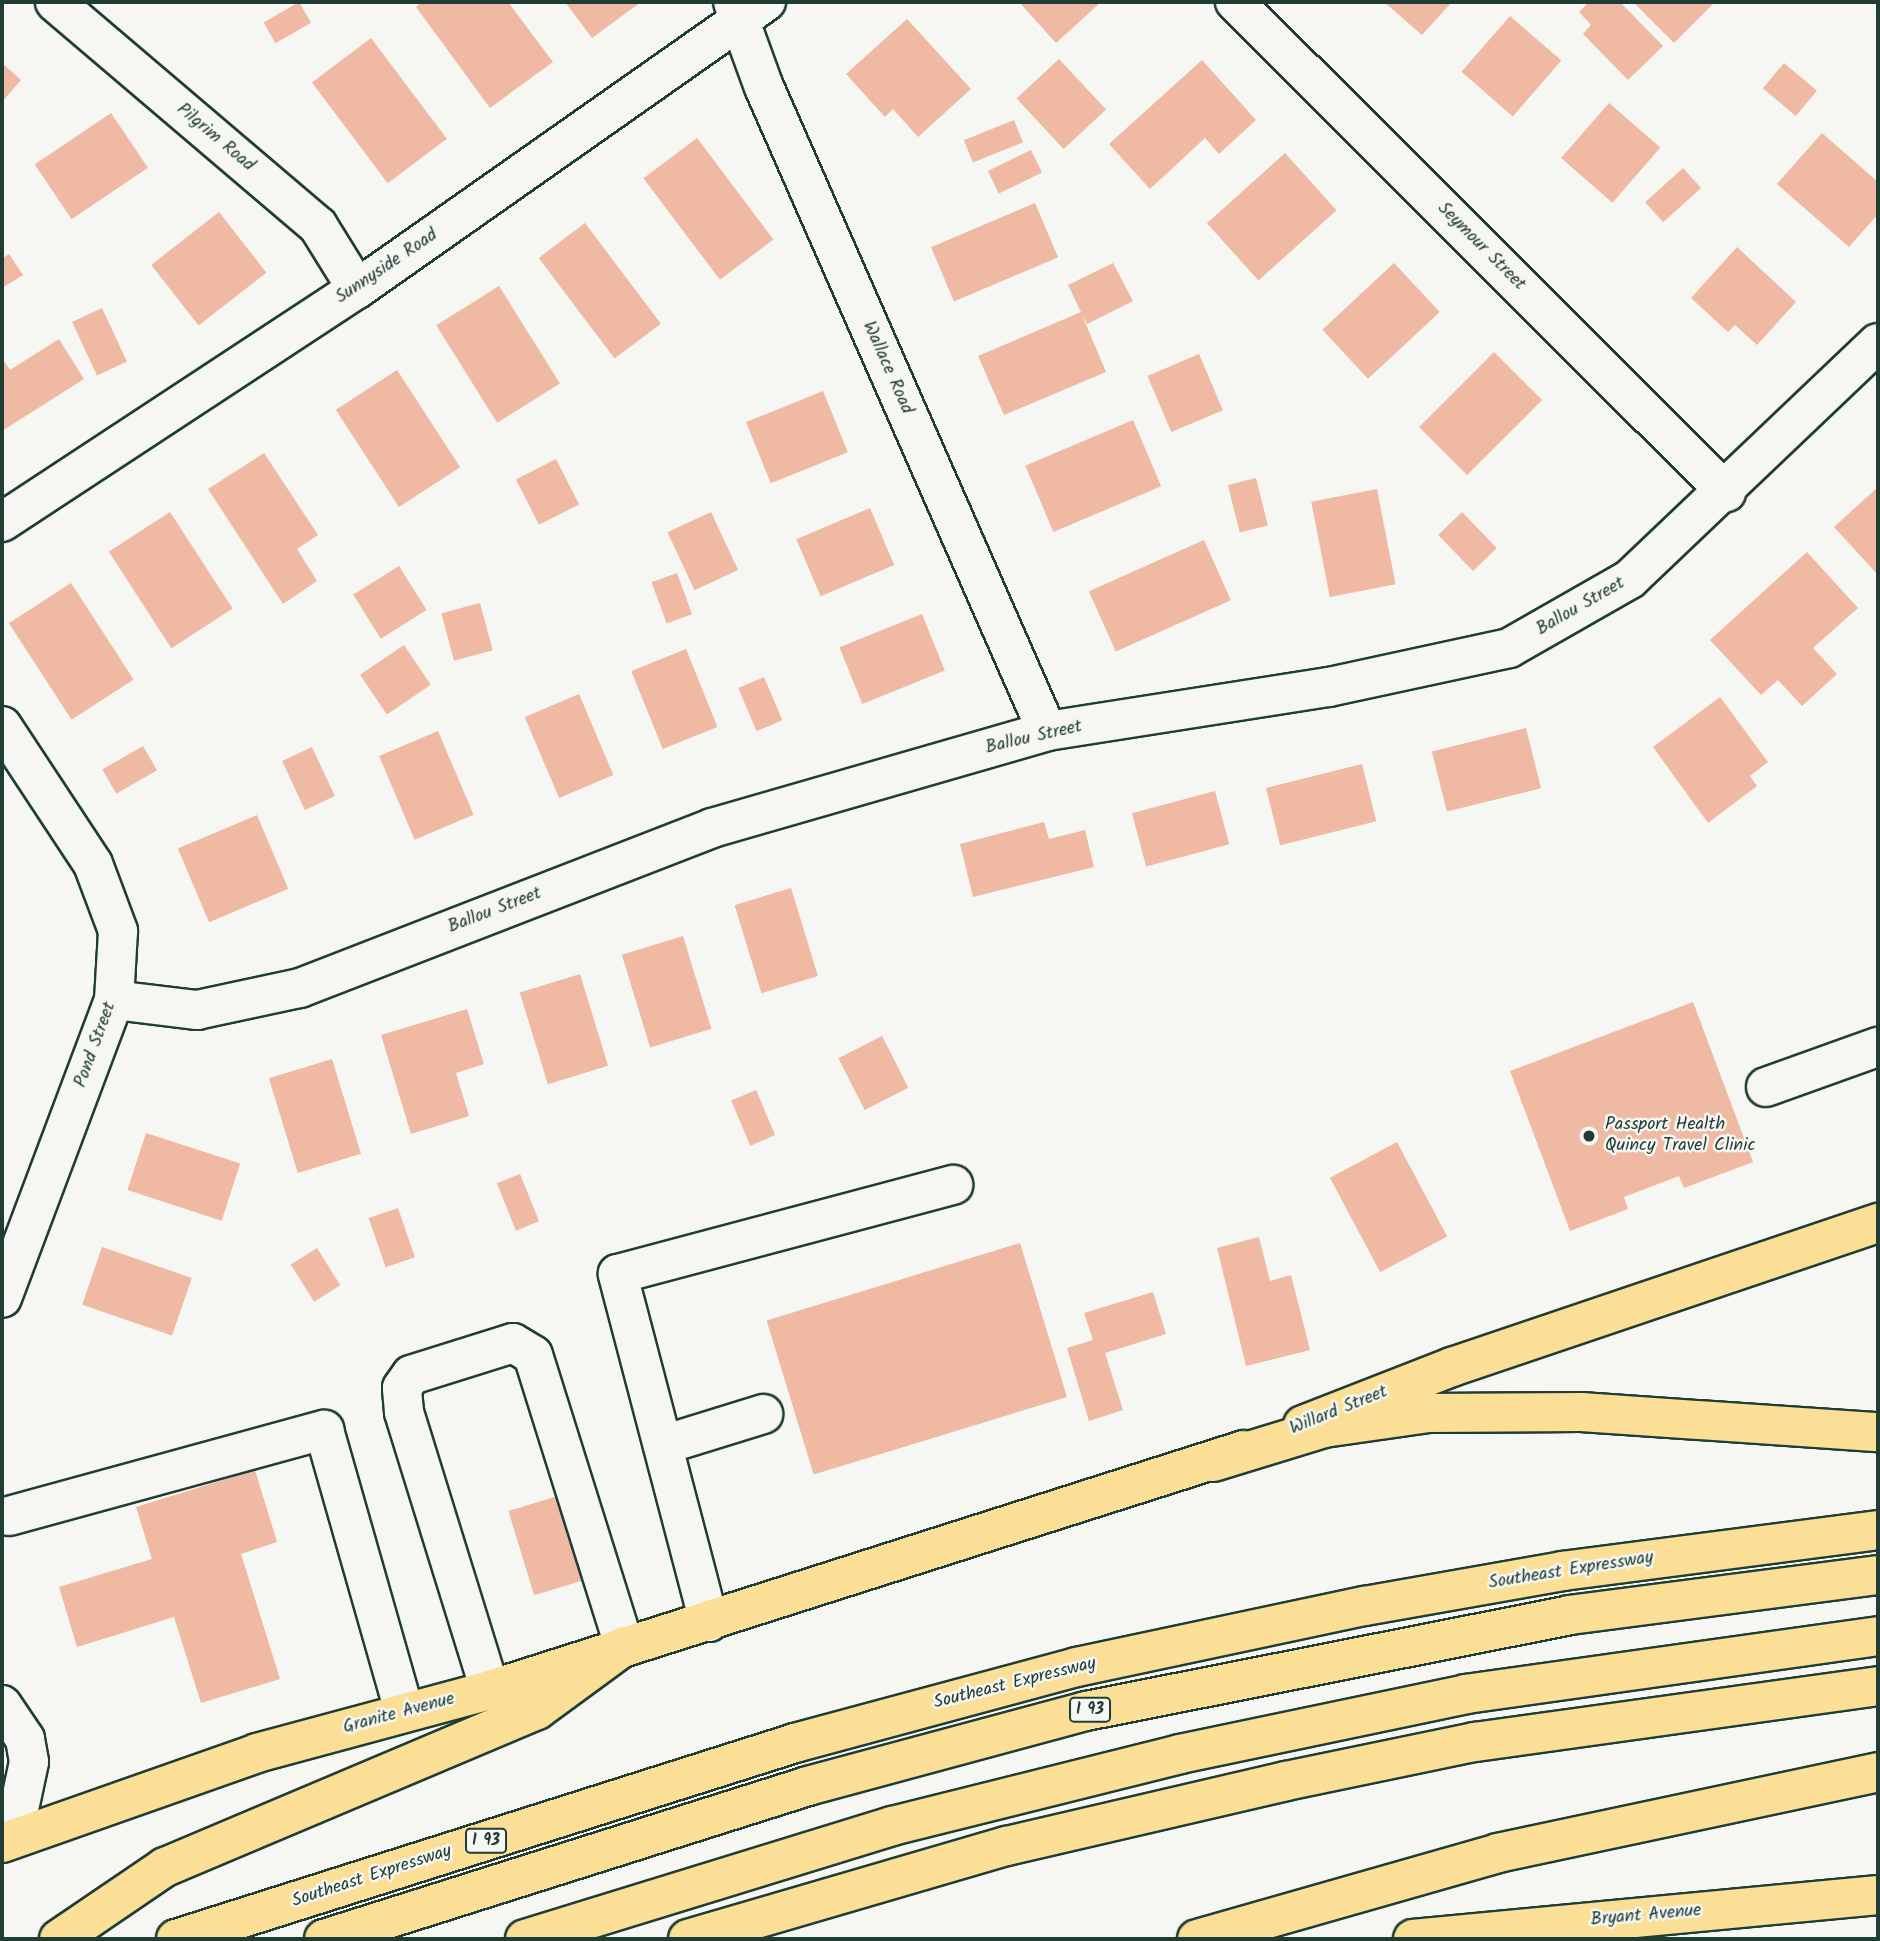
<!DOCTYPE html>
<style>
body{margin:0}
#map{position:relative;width:1880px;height:1941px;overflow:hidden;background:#f6f6f2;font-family:Kalam,sans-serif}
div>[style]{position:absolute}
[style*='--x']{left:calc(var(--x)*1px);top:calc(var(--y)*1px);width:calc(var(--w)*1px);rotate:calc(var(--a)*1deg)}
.building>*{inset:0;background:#efb9a3;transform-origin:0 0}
.roads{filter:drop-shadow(2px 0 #1f3d34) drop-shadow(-2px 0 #1f3d34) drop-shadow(0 2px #1f3d34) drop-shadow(0 -2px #1f3d34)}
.minor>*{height:38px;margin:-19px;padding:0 19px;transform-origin:19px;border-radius:19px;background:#f6f6f2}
.major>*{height:38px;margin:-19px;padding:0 19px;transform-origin:19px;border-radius:19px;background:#fbdf96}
.highway>*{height:38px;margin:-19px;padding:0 19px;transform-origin:19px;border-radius:19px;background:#fbdf96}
.dots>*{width:19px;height:19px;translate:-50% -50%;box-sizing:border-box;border:4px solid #f6f6f2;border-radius:50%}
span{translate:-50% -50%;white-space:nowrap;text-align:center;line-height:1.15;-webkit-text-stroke:5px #f6f6f2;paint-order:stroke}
.shield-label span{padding:2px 5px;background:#f6f6f2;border:2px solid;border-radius:5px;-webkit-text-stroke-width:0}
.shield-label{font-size:16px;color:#1f3d34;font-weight:700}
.street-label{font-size:18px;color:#1f3d34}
.poi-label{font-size:18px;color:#1f3d34}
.left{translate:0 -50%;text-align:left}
.frame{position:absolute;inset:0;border:4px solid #1f3d34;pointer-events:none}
</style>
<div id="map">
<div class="building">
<i style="left:299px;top:2px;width:24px;height:41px;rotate:60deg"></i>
<i style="clip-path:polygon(422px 2px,508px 2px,553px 62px,490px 108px,416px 7px)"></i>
<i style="clip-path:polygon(565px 2px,641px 2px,592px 38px)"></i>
<i style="clip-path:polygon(1019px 2px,1101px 2px,1056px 43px)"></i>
<i style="clip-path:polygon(1384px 2px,1452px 2px,1422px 35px)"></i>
<i style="clip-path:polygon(1589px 2px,1620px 2px,1663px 46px,1628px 80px,1583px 34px,1591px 25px,1579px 12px)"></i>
<i style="clip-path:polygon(1633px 2px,1715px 2px,1674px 43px)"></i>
<i style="left:1510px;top:16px;width:68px;height:74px;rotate:41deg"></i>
<i style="clip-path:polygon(907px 19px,971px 89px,918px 137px,893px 109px,885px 117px,846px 74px)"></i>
<i style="left:371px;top:38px;width:126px;height:74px;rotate:53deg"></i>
<i style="left:1059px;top:59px;width:69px;height:58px;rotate:47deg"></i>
<i style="clip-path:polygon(1202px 60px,1256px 120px,1219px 154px,1205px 138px,1150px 189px,1109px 144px)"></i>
<i style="clip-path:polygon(2px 63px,21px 80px,2px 102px)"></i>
<i style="left:1784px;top:63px;width:43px;height:33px;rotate:40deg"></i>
<i style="left:1609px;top:103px;width:68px;height:73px;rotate:41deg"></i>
<i style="left:111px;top:113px;width:66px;height:92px;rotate:56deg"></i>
<i style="left:1014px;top:120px;width:24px;height:54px;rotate:68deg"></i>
<i style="clip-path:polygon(1822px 133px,1878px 182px,1878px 214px,1849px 247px,1777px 184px)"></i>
<i style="left:697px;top:138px;width:127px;height:67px;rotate:53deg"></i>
<i style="left:1031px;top:150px;width:25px;height:48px;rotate:64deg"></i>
<i style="left:1285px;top:153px;width:77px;height:105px;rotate:48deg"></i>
<i style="left:1683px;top:168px;width:27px;height:51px;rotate:48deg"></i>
<i style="left:1035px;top:203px;width:59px;height:113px;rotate:67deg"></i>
<i style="left:219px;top:212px;width:77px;height:86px;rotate:52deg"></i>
<i style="left:585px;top:223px;width:126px;height:58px;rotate:53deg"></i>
<i style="clip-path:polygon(1737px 247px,1796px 302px,1757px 345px,1735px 325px,1728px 332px,1691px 298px)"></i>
<i style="clip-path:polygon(9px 254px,23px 275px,2px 288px,2px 259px)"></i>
<i style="clip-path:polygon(1113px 263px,1133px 301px,1087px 324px,1082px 315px,1106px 372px,1004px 415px,978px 356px,1081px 312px,1068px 285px)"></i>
<i style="left:1394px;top:263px;width:67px;height:98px;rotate:47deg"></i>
<i style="left:499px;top:286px;width:115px;height:74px;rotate:58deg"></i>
<i style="left:102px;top:308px;width:59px;height:33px;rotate:65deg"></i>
<i style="clip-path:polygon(59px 339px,84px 379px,2px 431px,2px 358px,10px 370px)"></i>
<i style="left:1494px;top:352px;width:68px;height:106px;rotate:45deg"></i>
<i style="left:1199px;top:354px;width:61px;height:56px;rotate:67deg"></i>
<i style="left:397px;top:370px;width:116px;height:73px;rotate:57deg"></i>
<i style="left:823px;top:391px;width:66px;height:83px;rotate:68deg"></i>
<i style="left:1133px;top:420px;width:72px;height:117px;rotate:67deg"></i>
<i style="clip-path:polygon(264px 453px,318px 535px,297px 549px,317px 581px,283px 604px,208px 489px)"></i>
<i style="left:556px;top:459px;width:51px;height:45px;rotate:63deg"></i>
<i style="left:1256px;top:478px;width:49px;height:29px;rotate:76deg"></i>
<i style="clip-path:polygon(1878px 487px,1878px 575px,1834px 527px)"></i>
<i style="left:1377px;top:489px;width:97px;height:67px;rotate:79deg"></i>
<i style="left:870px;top:508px;width:62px;height:80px;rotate:67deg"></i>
<i style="left:170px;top:512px;width:115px;height:73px;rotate:57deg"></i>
<i style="left:711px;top:512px;width:64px;height:48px;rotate:65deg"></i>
<i style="left:1462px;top:512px;width:50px;height:33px;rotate:46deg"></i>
<i style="left:1204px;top:540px;width:66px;height:126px;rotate:66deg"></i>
<i style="clip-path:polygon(1807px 552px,1858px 608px,1813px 648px,1837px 674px,1802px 706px,1778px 680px,1761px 695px,1710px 640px)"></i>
<i style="left:399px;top:566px;width:52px;height:54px;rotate:58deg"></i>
<i style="left:677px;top:573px;width:44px;height:27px;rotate:70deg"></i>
<i style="left:71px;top:583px;width:115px;height:74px;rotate:57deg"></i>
<i style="left:480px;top:603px;width:49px;height:40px;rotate:75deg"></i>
<i style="left:922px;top:614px;width:61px;height:89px;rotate:68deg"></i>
<i style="left:404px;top:645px;width:48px;height:53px;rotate:56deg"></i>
<i style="left:686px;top:649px;width:84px;height:59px;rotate:68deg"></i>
<i style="left:764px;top:677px;width:47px;height:28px;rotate:67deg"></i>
<i style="left:579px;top:694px;width:88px;height:59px;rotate:67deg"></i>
<i style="clip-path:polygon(1720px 697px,1768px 762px,1750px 776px,1757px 786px,1708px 823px,1653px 747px)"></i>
<i style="left:1526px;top:728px;width:62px;height:97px;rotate:76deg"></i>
<i style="left:438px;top:731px;width:91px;height:64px;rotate:67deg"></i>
<i style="left:143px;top:746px;width:28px;height:47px;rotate:60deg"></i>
<i style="left:312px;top:747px;width:54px;height:33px;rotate:65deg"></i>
<i style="left:1362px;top:764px;width:59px;height:99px;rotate:76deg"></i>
<i style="left:1215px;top:791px;width:55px;height:86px;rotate:75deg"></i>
<i style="left:257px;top:815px;width:80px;height:86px;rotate:67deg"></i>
<i style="clip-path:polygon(1044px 822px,1049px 839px,1085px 830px,1094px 867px,973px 897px,960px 844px)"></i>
<i style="left:791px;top:888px;width:92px;height:59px;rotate:73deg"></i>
<i style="left:683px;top:936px;width:97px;height:64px;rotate:73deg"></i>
<i style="left:580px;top:974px;width:96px;height:63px;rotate:73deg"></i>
<i style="clip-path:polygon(1693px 1002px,1753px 1162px,1684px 1188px,1679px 1176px,1624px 1197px,1628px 1209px,1570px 1231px,1510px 1071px)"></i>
<i style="clip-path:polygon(467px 1009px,484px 1064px,456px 1073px,469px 1116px,411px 1134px,381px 1035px)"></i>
<i style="left:882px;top:1036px;width:58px;height:49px;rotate:63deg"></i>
<i style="left:332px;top:1059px;width:99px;height:66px;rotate:73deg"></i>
<i style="left:756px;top:1090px;width:49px;height:27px;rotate:67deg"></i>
<i style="left:146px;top:1133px;width:99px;height:60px;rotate:18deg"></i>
<i style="left:1397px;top:1142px;width:107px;height:76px;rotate:62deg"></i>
<i style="left:520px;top:1174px;width:51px;height:25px;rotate:68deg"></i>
<i style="left:398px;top:1208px;width:52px;height:31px;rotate:71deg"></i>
<i style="clip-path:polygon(1259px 1237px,1270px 1281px,1291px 1275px,1310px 1350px,1246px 1366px,1217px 1248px)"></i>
<i style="left:1020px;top:1243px;width:161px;height:265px;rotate:73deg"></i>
<i style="left:102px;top:1247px;width:95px;height:61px;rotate:19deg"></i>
<i style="left:317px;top:1248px;width:44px;height:31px;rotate:58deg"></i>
<i style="clip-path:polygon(1153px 1292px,1166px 1334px,1105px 1353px,1123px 1410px,1089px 1421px,1067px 1348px,1093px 1340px,1084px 1313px)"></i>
<i style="clip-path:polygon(255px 1470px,277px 1542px,241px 1554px,280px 1679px,201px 1703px,174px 1617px,77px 1647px,59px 1587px,152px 1559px,136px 1507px)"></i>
<i style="left:561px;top:1495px;width:88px;height:55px;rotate:73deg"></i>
</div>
<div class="roads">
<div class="minor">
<i style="--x:55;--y:2;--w:345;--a:40.4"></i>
<i style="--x:318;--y:226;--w:74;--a:58.2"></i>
<i style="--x:733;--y:2;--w:90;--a:70"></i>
<i style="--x:764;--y:87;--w:703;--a:66.28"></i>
<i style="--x:1235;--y:2;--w:694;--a:44.94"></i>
<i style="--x:2;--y:522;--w:425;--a:-33.3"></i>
<i style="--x:357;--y:289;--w:500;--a:-35.1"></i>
<i style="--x:2;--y:726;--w:165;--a:56.6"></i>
<i style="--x:93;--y:864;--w:72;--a:69.5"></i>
<i style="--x:118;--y:931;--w:69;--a:93.3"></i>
<i style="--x:114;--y:1000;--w:318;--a:110.6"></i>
<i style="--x:114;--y:1000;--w:84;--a:6.9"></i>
<i style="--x:197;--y:1010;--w:105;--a:-12.1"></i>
<i style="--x:300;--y:988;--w:442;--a:-21.2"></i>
<i style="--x:712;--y:828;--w:349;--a:-16.1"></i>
<i style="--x:1047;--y:731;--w:285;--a:-8.9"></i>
<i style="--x:1329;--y:687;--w:184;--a:-12.2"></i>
<i style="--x:1509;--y:648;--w:139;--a:-29.7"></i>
<i style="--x:1630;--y:579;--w:342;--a:-43.6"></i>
<i style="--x:1766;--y:1087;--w:119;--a:-19.7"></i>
<i style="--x:663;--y:1445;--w:105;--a:-17.2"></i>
<i style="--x:9;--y:1516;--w:327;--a:-15.3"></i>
<i style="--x:324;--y:1430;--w:292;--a:74.1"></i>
<i style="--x:709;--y:1622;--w:360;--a:-104.7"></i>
<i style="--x:618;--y:1274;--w:347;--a:-14.9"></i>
<i style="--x:490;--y:1690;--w:291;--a:-107.2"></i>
<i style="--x:404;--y:1412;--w:24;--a:-95"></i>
<i style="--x:402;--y:1388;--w:16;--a:-55"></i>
<i style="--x:411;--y:1375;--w:107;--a:-17.4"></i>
<i style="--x:513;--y:1343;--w:23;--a:31"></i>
<i style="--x:533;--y:1355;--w:305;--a:72.6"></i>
<i style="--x:2;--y:1705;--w:41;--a:55.9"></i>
<i style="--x:25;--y:1739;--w:23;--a:80"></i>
<i style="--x:29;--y:1762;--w:48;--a:102"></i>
<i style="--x:19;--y:1809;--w:29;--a:126"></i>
</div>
<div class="major">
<i style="--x:1303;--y:1425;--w:160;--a:-21.3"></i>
<i style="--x:1452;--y:1367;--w:450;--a:-18.7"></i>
<i style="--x:2;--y:1843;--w:270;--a:-19.4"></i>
<i style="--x:257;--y:1753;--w:241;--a:-15.1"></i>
<i style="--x:490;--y:1690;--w:791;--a:-17.66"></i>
<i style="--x:1413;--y:1939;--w:467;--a:-5.4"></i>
</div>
<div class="highway">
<i style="--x:1213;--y:1462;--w:116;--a:-17"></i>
<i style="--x:1324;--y:1428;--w:106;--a:-8.1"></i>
<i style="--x:1429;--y:1413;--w:152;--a:-0.4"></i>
<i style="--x:1581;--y:1412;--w:298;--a:3.9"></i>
<i style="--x:59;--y:1939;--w:128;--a:-34.2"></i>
<i style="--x:165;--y:1867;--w:404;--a:-22.9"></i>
<i style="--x:537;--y:1710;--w:108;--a:-36.3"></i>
<i style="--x:176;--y:1939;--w:649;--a:-17.57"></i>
<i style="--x:795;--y:1743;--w:292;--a:-15.1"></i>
<i style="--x:1077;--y:1667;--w:294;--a:-12"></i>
<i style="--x:1365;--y:1606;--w:201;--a:-10"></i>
<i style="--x:1563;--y:1571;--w:318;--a:-7.4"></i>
<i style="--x:324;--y:1939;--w:508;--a:-17.54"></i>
<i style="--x:808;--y:1786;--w:288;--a:-15.1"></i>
<i style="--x:1086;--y:1711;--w:493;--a:-11.2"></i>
<i style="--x:1570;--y:1615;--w:311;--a:-7.4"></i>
<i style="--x:525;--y:1939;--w:384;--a:-17.1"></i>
<i style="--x:892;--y:1826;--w:297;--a:-14"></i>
<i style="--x:1180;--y:1754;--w:292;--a:-11.8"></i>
<i style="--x:1466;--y:1694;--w:416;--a:-8"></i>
<i style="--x:688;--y:1939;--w:332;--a:-16.3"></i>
<i style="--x:1007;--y:1846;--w:286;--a:-13.1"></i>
<i style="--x:1286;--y:1781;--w:193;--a:-11.7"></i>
<i style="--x:1475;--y:1742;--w:407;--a:-7.9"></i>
<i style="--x:1197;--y:1939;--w:313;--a:-15.9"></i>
<i style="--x:1498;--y:1853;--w:389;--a:-12"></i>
</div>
</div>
<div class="dots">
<i style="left:1589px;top:1136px;background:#1f3d34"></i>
</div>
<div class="shield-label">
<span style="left:1090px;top:1710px">I 93</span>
<span style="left:486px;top:1841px">I 93</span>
</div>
<div class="street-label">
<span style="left:215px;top:138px;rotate:40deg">Pilgrim Road</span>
<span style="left:1481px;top:247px;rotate:45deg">Seymour Street</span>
<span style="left:387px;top:267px;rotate:-34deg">Sunnyside Road</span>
<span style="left:887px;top:368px;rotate:66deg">Wallace Road</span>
<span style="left:1581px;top:607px;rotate:-30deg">Ballou Street</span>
<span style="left:1034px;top:738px;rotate:-13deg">Ballou Street</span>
<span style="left:495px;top:911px;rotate:-21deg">Ballou Street</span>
<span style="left:96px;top:1045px;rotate:-70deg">Pond Street</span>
<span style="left:1339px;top:1411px;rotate:-22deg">Willard Street</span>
<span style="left:1571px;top:1571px;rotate:-9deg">Southeast Expressway</span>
<span style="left:1015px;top:1684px;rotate:-14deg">Southeast Expressway</span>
<span style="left:399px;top:1714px;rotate:-15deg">Granite Avenue</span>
<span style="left:372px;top:1877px;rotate:-18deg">Southeast Expressway</span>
<span style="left:1646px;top:1916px;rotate:-5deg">Bryant Avenue</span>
</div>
<div class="poi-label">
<span class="left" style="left:1605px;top:1136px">Passport Health<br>Quincy Travel Clinic</span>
</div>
<div class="frame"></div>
</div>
